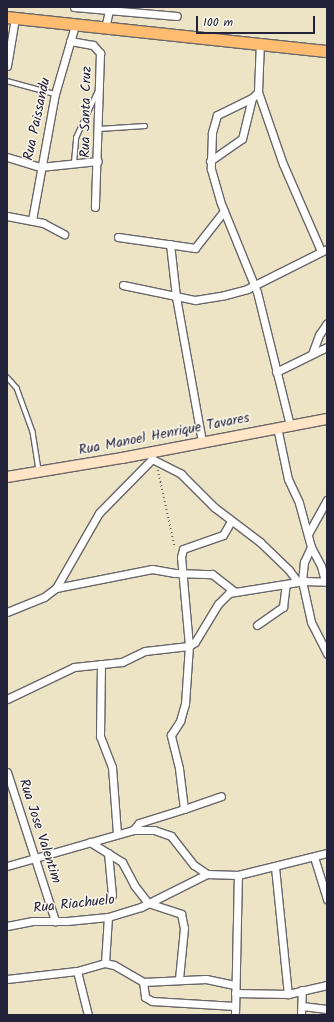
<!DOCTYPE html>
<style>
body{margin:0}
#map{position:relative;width:334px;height:1022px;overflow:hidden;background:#ece4c4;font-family:Kalam,sans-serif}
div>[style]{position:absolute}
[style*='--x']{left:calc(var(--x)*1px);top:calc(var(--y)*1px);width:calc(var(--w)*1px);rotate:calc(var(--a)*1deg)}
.path>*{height:1.5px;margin-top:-0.75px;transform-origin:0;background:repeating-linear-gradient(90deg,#69666b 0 1px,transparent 0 4px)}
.roads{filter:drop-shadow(1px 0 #69666b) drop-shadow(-1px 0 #69666b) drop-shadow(0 1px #69666b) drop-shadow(0 -1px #69666b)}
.lane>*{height:3.5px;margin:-1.75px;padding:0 1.75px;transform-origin:1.75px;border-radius:1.75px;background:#fff}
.street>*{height:7px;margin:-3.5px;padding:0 3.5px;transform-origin:3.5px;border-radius:3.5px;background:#fff}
.secondary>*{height:10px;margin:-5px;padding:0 5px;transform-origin:5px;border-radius:5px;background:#ffe4c6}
.primary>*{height:11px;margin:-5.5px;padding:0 5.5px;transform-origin:5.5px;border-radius:5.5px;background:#febc70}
span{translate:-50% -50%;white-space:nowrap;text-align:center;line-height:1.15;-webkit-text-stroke:3px #fbf7ec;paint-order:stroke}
.street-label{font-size:14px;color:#22223b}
.frame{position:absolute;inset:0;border:8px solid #22223b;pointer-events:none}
.scale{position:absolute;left:196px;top:16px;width:119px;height:18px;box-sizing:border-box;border:2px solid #22223b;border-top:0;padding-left:5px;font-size:12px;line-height:14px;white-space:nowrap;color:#22223b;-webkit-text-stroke:3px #fbf7ec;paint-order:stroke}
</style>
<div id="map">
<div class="path">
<i style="--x:158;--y:470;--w:80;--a:77.7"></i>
</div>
<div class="roads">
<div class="lane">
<i style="--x:7;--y:81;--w:50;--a:15.2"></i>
<i style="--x:99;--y:129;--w:46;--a:-3.7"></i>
<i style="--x:74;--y:163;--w:25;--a:-85"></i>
<i style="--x:76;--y:138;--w:50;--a:-65"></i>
<i style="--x:7;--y:377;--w:15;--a:48"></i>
<i style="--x:17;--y:388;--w:47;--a:70"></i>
<i style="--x:33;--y:432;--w:38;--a:81"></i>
</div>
<div class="street">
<i style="--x:74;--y:7;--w:103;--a:5"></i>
<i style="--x:105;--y:28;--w:22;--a:-77"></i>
<i style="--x:70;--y:41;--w:23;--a:10"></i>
<i style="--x:93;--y:45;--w:11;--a:49"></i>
<i style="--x:100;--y:53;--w:154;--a:91.9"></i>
<i style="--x:260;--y:42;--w:50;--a:92.3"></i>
<i style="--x:258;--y:92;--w:76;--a:70.9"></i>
<i style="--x:283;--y:164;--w:95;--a:66.4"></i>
<i style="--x:7;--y:66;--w:49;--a:-80.5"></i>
<i style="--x:258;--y:92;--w:8;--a:135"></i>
<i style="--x:252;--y:98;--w:39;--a:154"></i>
<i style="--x:217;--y:115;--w:19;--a:106"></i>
<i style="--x:212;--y:133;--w:36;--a:92"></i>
<i style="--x:211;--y:169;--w:33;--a:74"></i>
<i style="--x:220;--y:201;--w:98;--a:67.9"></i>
<i style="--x:257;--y:292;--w:137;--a:76.1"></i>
<i style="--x:7;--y:157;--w:34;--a:17"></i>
<i style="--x:40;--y:167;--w:58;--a:-5.9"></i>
<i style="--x:210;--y:161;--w:39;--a:-35"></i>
<i style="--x:242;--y:139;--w:42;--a:-76.3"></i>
<i style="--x:7;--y:216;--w:37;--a:11"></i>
<i style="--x:43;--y:223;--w:24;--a:28"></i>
<i style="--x:32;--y:220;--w:128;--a:-79.7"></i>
<i style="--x:55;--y:94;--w:72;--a:-73.8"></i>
<i style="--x:118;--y:237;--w:78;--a:8.1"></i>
<i style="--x:195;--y:248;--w:47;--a:-51.9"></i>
<i style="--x:170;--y:244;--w:53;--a:83.5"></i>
<i style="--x:176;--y:297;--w:146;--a:79.8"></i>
<i style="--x:123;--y:285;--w:74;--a:11.8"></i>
<i style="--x:195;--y:300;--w:30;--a:-9"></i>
<i style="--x:225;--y:295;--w:23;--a:-15"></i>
<i style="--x:247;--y:289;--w:89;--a:-26.6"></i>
<i style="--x:312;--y:354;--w:20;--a:-70"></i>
<i style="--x:319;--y:335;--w:14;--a:-56"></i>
<i style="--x:276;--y:372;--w:57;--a:-26.1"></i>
<i style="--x:277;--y:427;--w:53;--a:78.1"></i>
<i style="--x:288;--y:479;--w:26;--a:65"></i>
<i style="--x:299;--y:503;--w:46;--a:74.7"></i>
<i style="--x:311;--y:547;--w:21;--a:62"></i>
<i style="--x:321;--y:566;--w:16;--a:75"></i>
<i style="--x:151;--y:455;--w:4;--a:76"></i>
<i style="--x:152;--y:459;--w:33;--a:27"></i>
<i style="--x:181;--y:474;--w:47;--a:45"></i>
<i style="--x:214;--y:507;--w:58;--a:37.3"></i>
<i style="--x:260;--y:542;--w:40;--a:44"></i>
<i style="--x:289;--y:570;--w:14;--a:54"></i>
<i style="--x:308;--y:534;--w:39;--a:-61"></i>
<i style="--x:311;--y:547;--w:17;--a:115"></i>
<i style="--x:304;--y:562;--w:19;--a:96"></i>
<i style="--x:302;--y:581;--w:42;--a:77.6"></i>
<i style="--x:311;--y:622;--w:36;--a:63"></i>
<i style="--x:56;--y:588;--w:98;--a:-11.2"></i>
<i style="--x:152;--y:569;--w:23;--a:10"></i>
<i style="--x:175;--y:573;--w:37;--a:2"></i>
<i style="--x:212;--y:574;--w:28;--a:38"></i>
<i style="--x:7;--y:612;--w:40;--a:-22"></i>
<i style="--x:44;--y:597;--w:15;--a:-37"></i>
<i style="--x:56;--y:588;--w:86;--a:-60.2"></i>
<i style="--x:99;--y:513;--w:76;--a:-45.5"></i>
<i style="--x:257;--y:625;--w:32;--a:-35"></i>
<i style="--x:283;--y:607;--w:23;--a:-83"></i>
<i style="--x:101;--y:664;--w:72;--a:90.8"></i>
<i style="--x:100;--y:736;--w:33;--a:69"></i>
<i style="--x:112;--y:767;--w:67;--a:85.7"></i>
<i style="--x:7;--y:699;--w:74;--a:-25.5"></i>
<i style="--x:74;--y:667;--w:48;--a:-5.9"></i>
<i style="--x:122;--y:662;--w:25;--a:-26"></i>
<i style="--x:145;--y:651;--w:44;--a:-6.5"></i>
<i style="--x:189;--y:646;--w:7;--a:-34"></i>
<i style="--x:195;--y:642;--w:44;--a:-58.8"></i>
<i style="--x:218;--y:604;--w:16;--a:-45"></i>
<i style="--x:229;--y:593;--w:76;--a:-9.1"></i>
<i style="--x:304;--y:581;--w:23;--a:2"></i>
<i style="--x:7;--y:772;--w:157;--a:72.1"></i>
<i style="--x:184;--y:809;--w:39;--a:-19"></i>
<i style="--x:133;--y:830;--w:9;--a:-49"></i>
<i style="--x:139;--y:823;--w:47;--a:-17.3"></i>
<i style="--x:184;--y:809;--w:41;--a:-97"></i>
<i style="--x:179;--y:768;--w:34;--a:-104"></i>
<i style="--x:171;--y:735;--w:17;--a:-57"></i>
<i style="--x:180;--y:721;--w:18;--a:-74"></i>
<i style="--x:185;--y:704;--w:58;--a:-86.1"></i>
<i style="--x:189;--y:646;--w:89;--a:-95.1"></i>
<i style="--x:181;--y:557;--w:8;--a:-76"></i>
<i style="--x:183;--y:549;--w:42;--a:-19.3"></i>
<i style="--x:223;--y:535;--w:16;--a:-60"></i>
<i style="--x:90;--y:842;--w:38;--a:32"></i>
<i style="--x:122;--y:862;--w:26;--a:62"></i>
<i style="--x:134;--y:885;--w:23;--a:52"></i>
<i style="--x:148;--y:903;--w:35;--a:18"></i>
<i style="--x:181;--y:914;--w:14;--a:78"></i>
<i style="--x:184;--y:928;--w:51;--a:95.6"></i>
<i style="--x:108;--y:853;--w:42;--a:84.6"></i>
<i style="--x:314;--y:857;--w:44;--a:72.8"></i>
<i style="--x:7;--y:866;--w:131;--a:-15.9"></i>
<i style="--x:133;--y:830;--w:21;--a:0"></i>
<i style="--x:154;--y:830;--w:18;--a:19"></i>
<i style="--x:171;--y:836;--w:37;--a:52"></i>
<i style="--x:194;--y:865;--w:16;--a:35"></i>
<i style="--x:207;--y:874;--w:31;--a:2"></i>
<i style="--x:238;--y:875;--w:92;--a:-13.9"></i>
<i style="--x:275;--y:867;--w:128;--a:84.2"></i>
<i style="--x:288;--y:994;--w:40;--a:-13"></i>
<i style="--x:7;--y:926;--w:26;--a:-11"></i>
<i style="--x:33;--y:921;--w:34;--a:0"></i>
<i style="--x:67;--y:921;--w:41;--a:-5.6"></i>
<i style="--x:108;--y:917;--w:34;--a:-17"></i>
<i style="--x:141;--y:907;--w:74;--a:-26.6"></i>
<i style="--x:105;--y:963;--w:46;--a:-86.3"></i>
<i style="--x:77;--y:971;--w:45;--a:76"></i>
<i style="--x:7;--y:979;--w:70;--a:-6.5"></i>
<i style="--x:77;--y:971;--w:29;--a:-16"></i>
<i style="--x:105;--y:963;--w:9;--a:13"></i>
<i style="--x:114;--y:965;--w:34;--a:30"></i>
<i style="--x:143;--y:982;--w:63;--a:-2.7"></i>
<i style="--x:206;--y:979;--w:29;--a:12"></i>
<i style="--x:143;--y:982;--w:15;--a:82"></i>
<i style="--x:145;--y:997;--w:8;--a:30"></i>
<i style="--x:152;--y:1001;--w:83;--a:3.4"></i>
<i style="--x:235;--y:993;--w:53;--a:1.1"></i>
<i style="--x:302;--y:1006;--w:25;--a:7"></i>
<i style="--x:235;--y:1015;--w:140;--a:-88.8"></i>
<i style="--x:301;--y:1015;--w:25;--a:-88"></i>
</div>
<div class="secondary">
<i style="--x:7;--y:477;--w:117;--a:-9.4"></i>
<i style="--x:122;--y:458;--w:209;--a:-10.8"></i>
</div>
<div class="primary">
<i style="--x:7;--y:17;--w:322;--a:6.1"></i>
</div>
</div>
<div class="street-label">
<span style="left:86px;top:112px;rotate:-89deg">Rua Santa Cruz</span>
<span style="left:37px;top:119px;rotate:-78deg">Rua Paissandu</span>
<span style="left:164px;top:434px;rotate:-11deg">Rua Manoel Henrique Tavares</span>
<span style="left:40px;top:831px;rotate:72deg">Rua Jose Valentim</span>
<span style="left:74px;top:904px;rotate:-6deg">Rua Riachuelo</span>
</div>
<div class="frame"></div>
<div class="scale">100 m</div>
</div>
